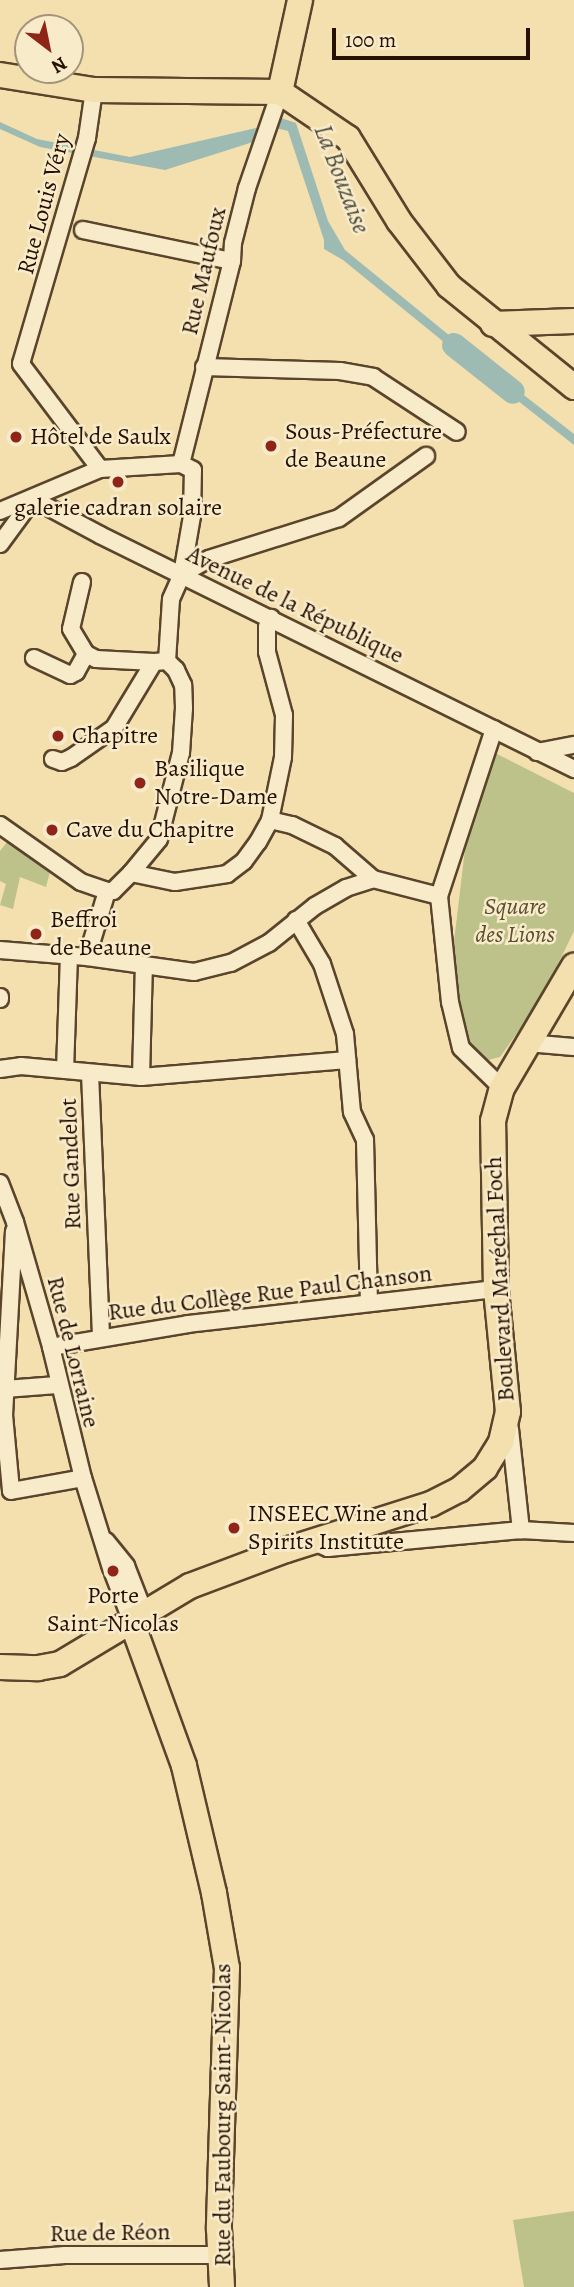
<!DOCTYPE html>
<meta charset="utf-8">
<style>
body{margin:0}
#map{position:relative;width:574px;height:2287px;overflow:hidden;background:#f4e0ae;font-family:Alegreya,serif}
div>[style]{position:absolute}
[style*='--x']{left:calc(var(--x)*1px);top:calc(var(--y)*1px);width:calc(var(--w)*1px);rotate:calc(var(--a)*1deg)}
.green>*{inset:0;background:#bcc289}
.water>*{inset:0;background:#9dbbb2}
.river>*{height:24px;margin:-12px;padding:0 12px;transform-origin:12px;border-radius:12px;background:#9dbbb2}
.roads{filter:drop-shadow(2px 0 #5a442c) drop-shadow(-2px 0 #5a442c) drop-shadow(0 2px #5a442c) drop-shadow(0 -2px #5a442c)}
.minor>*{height:16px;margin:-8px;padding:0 8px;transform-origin:8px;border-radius:8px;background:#f8ebca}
.primary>*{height:24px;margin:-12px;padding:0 12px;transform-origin:12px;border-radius:12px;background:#f4e0ae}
.dots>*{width:19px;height:19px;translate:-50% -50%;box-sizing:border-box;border:4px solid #f8ebca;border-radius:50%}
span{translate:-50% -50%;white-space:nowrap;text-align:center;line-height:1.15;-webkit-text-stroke:5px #f8ebca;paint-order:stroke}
.street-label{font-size:24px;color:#261000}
.poi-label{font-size:24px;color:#261000}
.left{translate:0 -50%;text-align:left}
.park-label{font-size:24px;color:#5a4e30;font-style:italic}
.water-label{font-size:26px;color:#504c3e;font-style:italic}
.north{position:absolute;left:14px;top:14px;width:70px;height:70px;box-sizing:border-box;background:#f8ebca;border:2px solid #a49379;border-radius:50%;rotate:148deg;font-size:19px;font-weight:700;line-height:28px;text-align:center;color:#261000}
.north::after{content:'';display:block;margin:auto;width:24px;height:32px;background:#8f2418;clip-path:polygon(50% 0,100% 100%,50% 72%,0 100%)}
.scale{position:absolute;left:332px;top:28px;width:198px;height:32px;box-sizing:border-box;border:4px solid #261000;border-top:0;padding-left:9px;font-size:21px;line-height:24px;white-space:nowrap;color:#261000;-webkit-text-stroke:5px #f8ebca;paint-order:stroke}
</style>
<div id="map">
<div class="green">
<i style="clip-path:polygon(497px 754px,574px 793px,574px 931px,546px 989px,527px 1019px,500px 1057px,488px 1060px,478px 1056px,465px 1036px,450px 975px,468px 824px,492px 755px)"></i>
<i style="clip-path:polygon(7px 842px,51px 868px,46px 887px,20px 877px,13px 909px,0 905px,6px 884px,0 881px,0 851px)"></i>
<i style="clip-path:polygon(574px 2211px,574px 2287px,524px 2287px,513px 2220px)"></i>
</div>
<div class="water">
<i style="clip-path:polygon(281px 118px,296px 123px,328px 221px,345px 250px,483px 363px,477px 369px,343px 260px,324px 249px,324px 240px,288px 131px,276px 128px,254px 136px,253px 142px,165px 170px,40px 147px,0 129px,0 122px,37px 139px,130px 157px,256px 128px)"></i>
<i style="clip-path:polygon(489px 368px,574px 434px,574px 445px,484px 374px)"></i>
</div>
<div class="river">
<i style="--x:454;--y:345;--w:75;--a:38.5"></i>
</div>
<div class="roads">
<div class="minor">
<i style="--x:94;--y:90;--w:49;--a:98.3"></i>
<i style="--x:87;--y:138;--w:235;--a:106.3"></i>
<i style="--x:21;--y:364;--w:131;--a:53"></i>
<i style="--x:83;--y:230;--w:152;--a:11.8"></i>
<i style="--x:204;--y:367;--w:136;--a:1.7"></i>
<i style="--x:340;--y:371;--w:34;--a:10"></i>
<i style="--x:373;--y:377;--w:100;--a:33.2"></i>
<i style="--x:181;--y:464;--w:209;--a:-75.9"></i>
<i style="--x:232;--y:261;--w:18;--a:-87"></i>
<i style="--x:233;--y:243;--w:57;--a:-75.7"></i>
<i style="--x:247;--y:188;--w:102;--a:-71"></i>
<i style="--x:33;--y:499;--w:76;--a:28.2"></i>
<i style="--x:100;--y:535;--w:529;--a:26.27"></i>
<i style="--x:0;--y:511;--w:108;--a:-22.8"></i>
<i style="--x:100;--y:469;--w:81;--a:-3.5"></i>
<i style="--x:0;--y:544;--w:56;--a:-53.7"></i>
<i style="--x:182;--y:574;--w:31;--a:-29"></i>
<i style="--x:209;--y:559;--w:136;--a:-17.5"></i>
<i style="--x:339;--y:518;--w:107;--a:-35.5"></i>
<i style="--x:82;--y:582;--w:48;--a:103.2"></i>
<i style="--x:71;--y:629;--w:29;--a:59"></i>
<i style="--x:86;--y:654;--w:11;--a:27"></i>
<i style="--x:96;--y:659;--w:58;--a:3"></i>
<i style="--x:34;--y:658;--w:40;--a:25"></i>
<i style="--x:70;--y:675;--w:7;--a:-27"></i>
<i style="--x:76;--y:672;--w:21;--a:-61"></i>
<i style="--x:167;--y:661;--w:62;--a:-86.3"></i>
<i style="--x:171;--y:599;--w:27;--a:-66"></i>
<i style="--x:182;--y:574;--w:59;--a:-80.2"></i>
<i style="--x:192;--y:516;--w:46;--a:-88.8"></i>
<i style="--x:193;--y:470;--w:13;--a:-153"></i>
<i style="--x:494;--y:729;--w:176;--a:108.2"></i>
<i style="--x:439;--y:896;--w:107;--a:84.1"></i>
<i style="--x:450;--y:1002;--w:47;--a:76.6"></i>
<i style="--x:461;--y:1048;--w:57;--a:44.3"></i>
<i style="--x:537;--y:752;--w:38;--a:-11"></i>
<i style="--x:53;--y:759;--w:9;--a:18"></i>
<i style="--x:62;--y:762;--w:10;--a:-24"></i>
<i style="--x:71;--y:758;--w:52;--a:-34.9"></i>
<i style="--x:114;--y:728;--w:77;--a:-58.8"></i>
<i style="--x:154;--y:662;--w:13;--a:-4"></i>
<i style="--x:270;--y:820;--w:23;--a:13"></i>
<i style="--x:292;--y:825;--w:48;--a:26"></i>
<i style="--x:335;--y:846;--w:50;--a:41"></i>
<i style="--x:0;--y:825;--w:99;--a:35.1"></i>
<i style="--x:81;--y:882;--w:28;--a:19"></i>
<i style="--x:131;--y:873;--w:45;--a:11.6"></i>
<i style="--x:175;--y:882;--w:53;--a:-8.7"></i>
<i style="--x:227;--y:874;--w:21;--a:-37"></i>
<i style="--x:244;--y:861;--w:24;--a:-54"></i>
<i style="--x:258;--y:842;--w:25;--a:-61"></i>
<i style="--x:270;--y:820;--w:64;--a:-78.3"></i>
<i style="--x:283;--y:757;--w:42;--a:-88.6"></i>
<i style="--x:284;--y:715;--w:65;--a:-105.1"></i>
<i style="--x:267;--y:652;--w:25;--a:-90"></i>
<i style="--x:267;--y:627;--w:10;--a:-66"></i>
<i style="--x:107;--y:891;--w:6;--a:0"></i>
<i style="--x:113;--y:891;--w:25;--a:-45"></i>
<i style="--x:131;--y:873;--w:44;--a:-50.5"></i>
<i style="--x:159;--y:839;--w:89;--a:-75.7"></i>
<i style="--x:181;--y:753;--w:45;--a:-86.2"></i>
<i style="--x:184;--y:708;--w:23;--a:-92"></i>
<i style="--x:183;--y:685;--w:17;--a:-115"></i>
<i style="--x:176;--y:670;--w:13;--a:-135"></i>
<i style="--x:296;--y:920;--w:51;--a:59.4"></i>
<i style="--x:322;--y:964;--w:74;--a:71.8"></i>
<i style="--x:345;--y:1034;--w:78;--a:84.9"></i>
<i style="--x:352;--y:1112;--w:31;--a:65"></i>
<i style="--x:365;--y:1140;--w:161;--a:88.6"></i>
<i style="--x:0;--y:950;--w:87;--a:4.6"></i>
<i style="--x:87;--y:957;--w:108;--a:8"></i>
<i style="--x:194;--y:972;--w:38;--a:-14"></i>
<i style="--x:231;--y:963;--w:43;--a:-27.8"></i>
<i style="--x:269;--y:943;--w:59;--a:-38.8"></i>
<i style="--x:315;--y:906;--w:36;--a:-30"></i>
<i style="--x:346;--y:888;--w:28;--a:-18"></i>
<i style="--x:373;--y:879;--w:68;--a:14.4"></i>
<i style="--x:87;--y:957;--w:69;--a:-73.1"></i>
<i style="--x:0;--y:997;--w:2;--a:90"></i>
<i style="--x:527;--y:1043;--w:47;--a:4.9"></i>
<i style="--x:0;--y:1069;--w:21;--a:-8"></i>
<i style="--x:21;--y:1066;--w:121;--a:5.2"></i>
<i style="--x:141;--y:1077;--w:207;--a:-4.7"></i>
<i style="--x:65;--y:1070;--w:115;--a:-88"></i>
<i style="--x:90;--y:1073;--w:264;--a:87.6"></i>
<i style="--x:141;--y:1077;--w:112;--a:-88.5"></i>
<i style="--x:0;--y:1183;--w:42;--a:69"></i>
<i style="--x:15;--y:1222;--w:130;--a:73.9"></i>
<i style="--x:51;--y:1347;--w:135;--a:76.3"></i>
<i style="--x:83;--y:1478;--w:94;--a:72.7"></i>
<i style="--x:14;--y:1231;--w:184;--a:93.1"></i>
<i style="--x:4;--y:1415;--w:76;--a:84.7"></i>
<i style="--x:11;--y:1491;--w:73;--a:-10.2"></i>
<i style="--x:51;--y:1347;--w:139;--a:-9.5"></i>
<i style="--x:188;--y:1324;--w:310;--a:-6.5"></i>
<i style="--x:5;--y:1389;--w:52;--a:-4.4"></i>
<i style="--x:510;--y:1429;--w:102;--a:83.8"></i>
<i style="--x:106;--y:1541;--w:32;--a:51"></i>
<i style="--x:126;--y:1566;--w:49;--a:68.6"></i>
<i style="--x:316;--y:1543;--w:13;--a:23"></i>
<i style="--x:328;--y:1548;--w:194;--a:-5.3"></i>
<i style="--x:521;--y:1530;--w:53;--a:3.2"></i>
<i style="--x:113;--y:1573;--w:50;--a:69"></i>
<i style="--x:0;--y:2260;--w:65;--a:-4.4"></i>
<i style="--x:65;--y:2255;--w:155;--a:0"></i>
</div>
<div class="primary">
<i style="--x:0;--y:75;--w:95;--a:9.1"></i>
<i style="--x:94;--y:90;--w:186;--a:0.6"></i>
<i style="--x:280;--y:92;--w:82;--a:34.1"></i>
<i style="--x:348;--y:138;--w:97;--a:58.4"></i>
<i style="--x:399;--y:221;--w:82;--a:52.4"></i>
<i style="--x:449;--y:286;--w:161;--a:38.9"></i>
<i style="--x:280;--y:92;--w:94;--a:-77.7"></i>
<i style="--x:493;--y:324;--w:81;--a:-2.1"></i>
<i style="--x:131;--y:1620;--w:155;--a:70"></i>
<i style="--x:184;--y:1766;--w:130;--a:76.7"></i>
<i style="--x:214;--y:1893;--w:76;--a:80.2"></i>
<i style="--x:227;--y:1968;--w:261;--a:91.8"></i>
<i style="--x:219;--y:2229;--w:58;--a:87"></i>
<i style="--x:0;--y:1667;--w:38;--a:2"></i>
<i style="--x:38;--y:1668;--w:22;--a:-10"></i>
<i style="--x:60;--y:1664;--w:152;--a:-31"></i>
<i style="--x:190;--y:1586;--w:103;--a:-20.6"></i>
<i style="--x:286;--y:1550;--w:152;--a:-17.6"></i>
<i style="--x:431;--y:1504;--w:31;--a:-27"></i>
<i style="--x:459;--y:1490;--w:34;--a:-40"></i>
<i style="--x:485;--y:1468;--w:31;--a:-58"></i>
<i style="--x:501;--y:1442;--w:31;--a:-77"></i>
<i style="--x:508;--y:1412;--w:124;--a:-95.6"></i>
<i style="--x:496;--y:1289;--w:168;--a:-91"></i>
<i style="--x:493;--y:1121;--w:34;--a:-75"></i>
<i style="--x:502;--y:1088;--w:142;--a:-59.5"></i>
</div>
</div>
<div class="dots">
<i style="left:16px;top:437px;background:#8f2418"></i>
<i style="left:271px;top:446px;background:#8f2418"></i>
<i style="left:118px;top:482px;background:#8f2418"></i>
<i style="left:58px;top:736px;background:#8f2418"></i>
<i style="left:140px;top:783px;background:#8f2418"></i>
<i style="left:52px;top:830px;background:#8f2418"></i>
<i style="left:36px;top:934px;background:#8f2418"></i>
<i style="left:234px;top:1528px;background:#8f2418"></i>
<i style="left:113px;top:1571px;background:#8f2418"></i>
</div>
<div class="street-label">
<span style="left:44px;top:204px;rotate:-75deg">Rue Louis Véry</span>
<span style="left:204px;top:271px;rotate:-77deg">Rue Maufoux</span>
<span style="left:295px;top:605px;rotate:26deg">Avenue de la République</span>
<span style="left:71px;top:1164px;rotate:-92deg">Rue Gandelot</span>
<span style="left:500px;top:1279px;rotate:-93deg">Boulevard Maréchal Foch</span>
<span style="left:270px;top:1293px;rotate:-7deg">Rue du Collège Rue Paul Chanson</span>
<span style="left:73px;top:1352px;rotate:76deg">Rue de Lorraine</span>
<span style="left:223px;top:2115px;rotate:-90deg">Rue du Faubourg Saint-Nicolas</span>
<span style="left:110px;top:2233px;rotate:-1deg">Rue de Réon</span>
</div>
<div class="poi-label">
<span class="left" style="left:285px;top:446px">Sous-Préfecture<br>de Beaune</span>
<span class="left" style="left:30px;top:437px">Hôtel de Saulx</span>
<span style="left:118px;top:508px">galerie cadran solaire</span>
<span class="left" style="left:72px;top:736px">Chapitre</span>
<span class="left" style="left:154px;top:783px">Basilique<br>Notre-Dame</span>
<span class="left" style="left:66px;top:830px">Cave du Chapitre</span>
<span class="left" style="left:50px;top:934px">Beffroi<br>de Beaune</span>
<span class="left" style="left:248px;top:1528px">INSEEC Wine and<br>Spirits Institute</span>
<span style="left:113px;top:1610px">Porte<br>Saint-Nicolas</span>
</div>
<div class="park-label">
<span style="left:515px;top:921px">Square<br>des Lions</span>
</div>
<div class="water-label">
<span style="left:342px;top:179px;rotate:69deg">La Bouzaise</span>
</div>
<div class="north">N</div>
<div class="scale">100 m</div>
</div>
